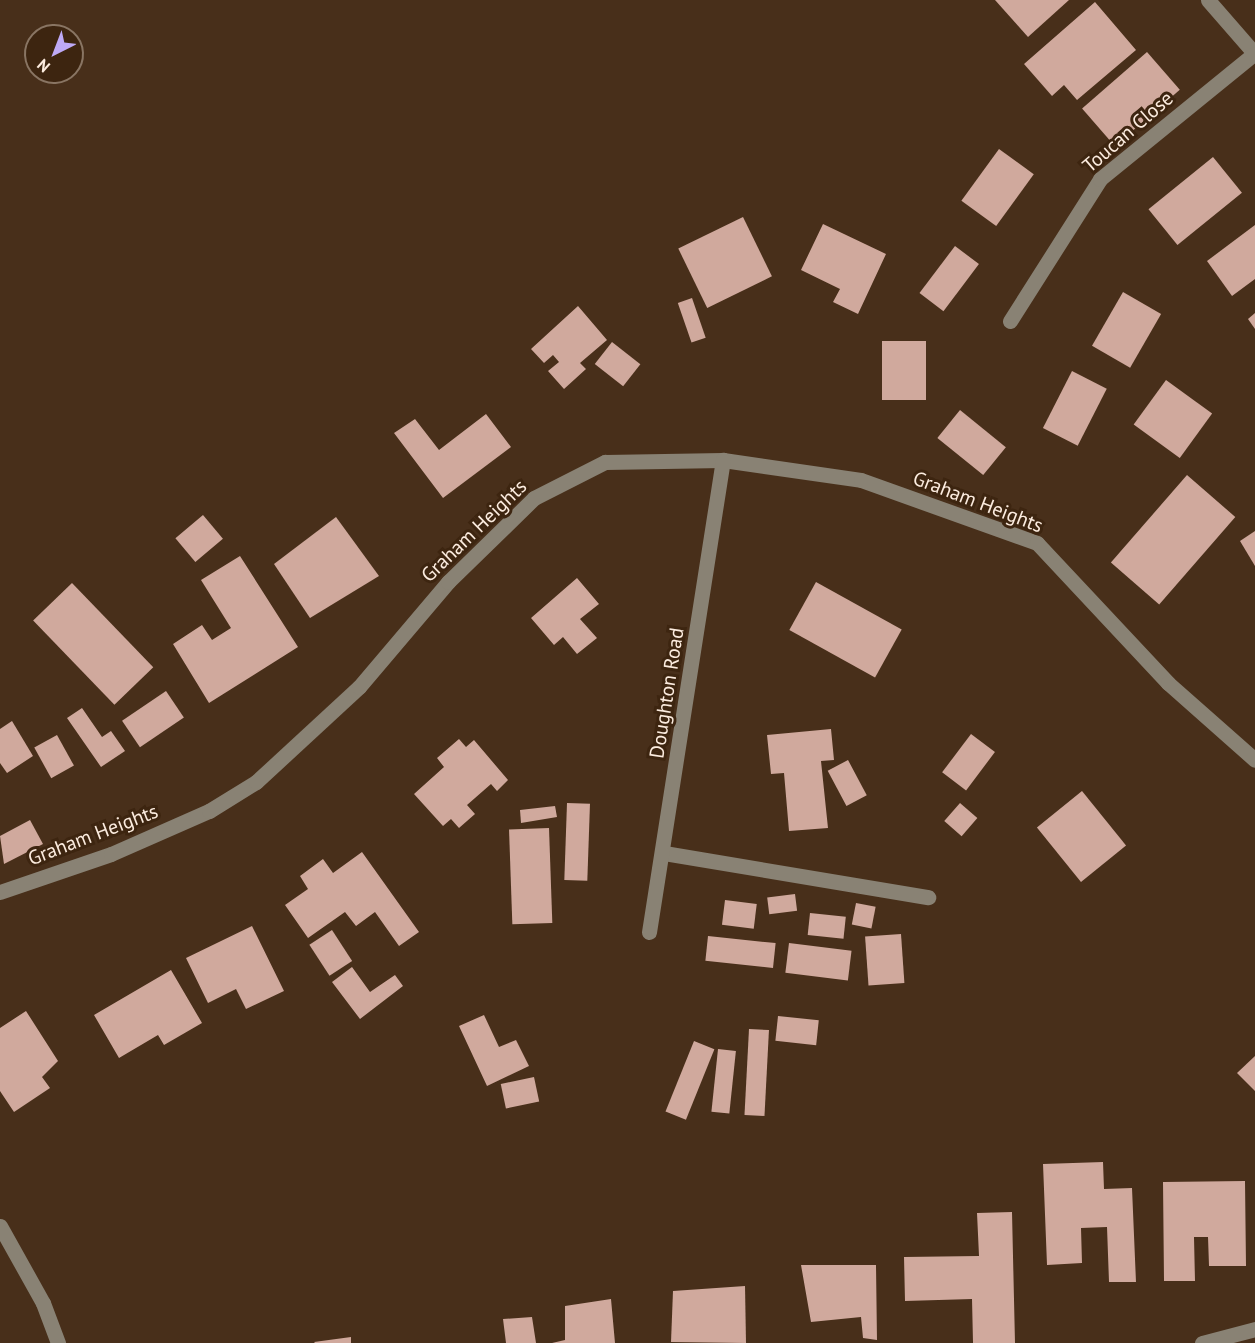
<!DOCTYPE html>
<style>
body{margin:0}
#map{position:relative;width:1255px;height:1343px;overflow:hidden;background:#482f1a;font-family:"PT Sans",sans-serif}
div>[style]{position:absolute}
[style*='--x']{left:calc(var(--x)*1px);top:calc(var(--y)*1px);width:calc(var(--w)*1px);rotate:calc(var(--a)*1deg)}
.building>*{inset:0;background:#d0a99d;transform-origin:0 0}
.minor>*{height:15px;margin:-7.5px;padding:0 7.5px;transform-origin:7.5px;border-radius:7.5px;background:#898274}
span{translate:-50% -50%;white-space:nowrap;text-align:center;line-height:1.15;-webkit-text-stroke:6px #3d2510;paint-order:stroke}
.street-label{font-size:20px;color:#fcecdf}
.north{position:absolute;left:24px;top:24px;width:60px;height:60px;box-sizing:border-box;background:#3d2510;border:2px solid #897563;border-radius:50%;rotate:222deg;font-size:16px;font-weight:700;line-height:24px;text-align:center;color:#fcecdf}
.north::after{content:'';display:block;margin:auto;width:21px;height:27px;background:#bea9f5;clip-path:polygon(50% 0,100% 100%,50% 72%,0 100%)}
</style>
<div id="map">
<div class="building">
<i style="clip-path:polygon(995px 0,1069px 0,1028px 37px)"></i>
<i style="clip-path:polygon(1095px 2px,1136px 50px,1077px 100px,1064px 85px,1052px 96px,1024px 64px)"></i>
<i style="left:1147px;top:52px;width:50px;height:86px;rotate:49deg"></i>
<i style="left:999px;top:149px;width:43px;height:64px;rotate:36deg"></i>
<i style="left:1213px;top:157px;width:46px;height:83px;rotate:51deg"></i>
<i style="left:743px;top:217px;width:66px;height:72px;rotate:64deg"></i>
<i style="clip-path:polygon(823px 224px,886px 254px,858px 314px,833px 302px,840px 289px,801px 270px)"></i>
<i style="clip-path:polygon(1255px 225px,1255px 279px,1232px 296px,1207px 261px)"></i>
<i style="left:955px;top:246px;width:30px;height:59px;rotate:37deg"></i>
<i style="left:1123px;top:292px;width:44px;height:62px;rotate:30deg"></i>
<i style="left:692px;top:298px;width:42px;height:15px;rotate:71deg"></i>
<i style="clip-path:polygon(578px 306px,607px 340px,580px 363px,586px 369px,564px 389px,548px 371px,559px 362px,553px 355px,544px 363px,531px 349px)"></i>
<i style="clip-path:polygon(1255px 313px,1255px 329px,1248px 319px)"></i>
<i style="left:882px;top:341px;width:44px;height:59px"></i>
<i style="left:612px;top:342px;width:36px;height:28px;rotate:38deg"></i>
<i style="left:1072px;top:371px;width:39px;height:64px;rotate:27deg"></i>
<i style="left:1166px;top:380px;width:57px;height:55px;rotate:36deg"></i>
<i style="left:960px;top:410px;width:59px;height:36px;rotate:39deg"></i>
<i style="clip-path:polygon(486px 414px,511px 447px,443px 498px,394px 433px,415px 419px,439px 450px)"></i>
<i style="left:1187px;top:475px;width:64px;height:116px;rotate:41deg"></i>
<i style="left:203px;top:515px;width:31px;height:36px;rotate:50deg"></i>
<i style="clip-path:polygon(336px 517px,379px 576px,310px 618px,274px 564px)"></i>
<i style="clip-path:polygon(1255px 531px,1255px 566px,1240px 541px)"></i>
<i style="clip-path:polygon(240px 556px,298px 647px,209px 703px,173px 644px,202px 625px,212px 640px,231px 628px,201px 580px)"></i>
<i style="clip-path:polygon(577px 578px,599px 604px,580px 619px,597px 638px,577px 654px,563px 637px,554px 645px,531px 618px)"></i>
<i style="left:816px;top:582px;width:98px;height:55px;rotate:29deg"></i>
<i style="left:72px;top:583px;width:117px;height:54px;rotate:46deg"></i>
<i style="left:166px;top:691px;width:32px;height:53px;rotate:56deg"></i>
<i style="clip-path:polygon(82px 708px,102px 737px,111px 731px,125px 751px,101px 767px,67px 718px)"></i>
<i style="clip-path:polygon(12px 721px,33px 756px,7px 773px,0 763px,0 729px)"></i>
<i style="clip-path:polygon(831px 729px,834px 760px,821px 761px,828px 828px,789px 831px,784px 773px,771px 774px,767px 735px)"></i>
<i style="left:971px;top:734px;width:30px;height:48px;rotate:37deg"></i>
<i style="left:57px;top:735px;width:35px;height:26px;rotate:61deg"></i>
<i style="clip-path:polygon(459px 739px,466px 747px,474px 740px,508px 780px,497px 791px,491px 784px,467px 805px,475px 814px,459px 828px,451px 819px,443px 826px,414px 794px,444px 767px,437px 758px)"></i>
<i style="left:848px;top:760px;width:40px;height:23px;rotate:62deg"></i>
<i style="left:1082px;top:791px;width:70px;height:58px;rotate:51deg"></i>
<i style="left:567px;top:803px;width:23px;height:77px;rotate:2deg"></i>
<i style="left:960px;top:803px;width:23px;height:24px;rotate:41deg"></i>
<i style="clip-path:polygon(555px 806px,557px 817px,521px 823px,520px 810px)"></i>
<i style="clip-path:polygon(30px 820px,43px 844px,4px 864px,0 836px)"></i>
<i style="left:549px;top:828px;width:95px;height:40px;rotate:88deg"></i>
<i style="clip-path:polygon(362px 852px,419px 932px,399px 946px,375px 912px,356px 926px,345px 912px,308px 938px,285px 905px,308px 889px,300px 876px,323px 859px,333px 873px)"></i>
<i style="left:795px;top:894px;width:17px;height:28px;rotate:83deg"></i>
<i style="left:725px;top:900px;width:32px;height:25px;rotate:7deg"></i>
<i style="left:856px;top:903px;width:20px;height:22px;rotate:11deg"></i>
<i style="left:810px;top:913px;width:36px;height:22px;rotate:6deg"></i>
<i style="clip-path:polygon(252px 926px,284px 991px,246px 1009px,236px 989px,208px 1003px,186px 958px)"></i>
<i style="left:332px;top:930px;width:37px;height:27px;rotate:57deg"></i>
<i style="left:901px;top:934px;width:49px;height:36px;rotate:86deg"></i>
<i style="left:708px;top:936px;width:68px;height:25px;rotate:6deg"></i>
<i style="left:789px;top:943px;width:63px;height:30px;rotate:7deg"></i>
<i style="clip-path:polygon(352px 967px,370px 992px,395px 975px,403px 986px,360px 1019px,332px 982px)"></i>
<i style="clip-path:polygon(171px 970px,202px 1023px,164px 1045px,158px 1035px,119px 1058px,94px 1015px)"></i>
<i style="clip-path:polygon(26px 1011px,58px 1061px,42px 1077px,50px 1088px,14px 1112px,0 1091px,0 1028px)"></i>
<i style="clip-path:polygon(484px 1015px,499px 1047px,516px 1040px,529px 1066px,487px 1086px,459px 1026px)"></i>
<i style="left:778px;top:1016px;width:41px;height:25px;rotate:6deg"></i>
<i style="left:749px;top:1029px;width:20px;height:86px;rotate:3deg"></i>
<i style="left:694px;top:1041px;width:22px;height:76px;rotate:22deg"></i>
<i style="left:718px;top:1049px;width:18px;height:63px;rotate:6deg"></i>
<i style="clip-path:polygon(1255px 1056px,1255px 1091px,1237px 1073px)"></i>
<i style="left:534px;top:1077px;width:25px;height:34px;rotate:78deg"></i>
<i style="clip-path:polygon(1103px 1162px,1104px 1189px,1132px 1188px,1136px 1282px,1109px 1282px,1107px 1227px,1081px 1228px,1082px 1263px,1047px 1265px,1043px 1164px)"></i>
<i style="clip-path:polygon(1245px 1181px,1246px 1266px,1209px 1266px,1208px 1237px,1194px 1237px,1195px 1281px,1164px 1281px,1163px 1182px)"></i>
<i style="clip-path:polygon(1012px 1212px,1015px 1343px,973px 1343px,972px 1299px,905px 1301px,904px 1257px,979px 1256px,977px 1213px)"></i>
<i style="clip-path:polygon(801px 1265px,876px 1265px,877px 1340px,863px 1338px,861px 1317px,811px 1322px)"></i>
<i style="clip-path:polygon(745px 1286px,746px 1343px,671px 1342px,673px 1291px)"></i>
<i style="clip-path:polygon(611px 1299px,615px 1343px,552px 1343px,565px 1340px,565px 1306px)"></i>
<i style="clip-path:polygon(532px 1317px,536px 1343px,506px 1343px,503px 1319px)"></i>
<i style="clip-path:polygon(351px 1337px,351px 1343px,315px 1343px,314px 1342px)"></i>
</div>
<div class="minor">
<i style="--x:1208;--y:0;--w:72;--a:49"></i>
<i style="--x:1010;--y:321;--w:168;--a:-57.6"></i>
<i style="--x:1100;--y:179;--w:198;--a:-39.1"></i>
<i style="--x:664;--y:853;--w:268;--a:9.5"></i>
<i style="--x:0;--y:892;--w:117;--a:-18.9"></i>
<i style="--x:111;--y:854;--w:107;--a:-23.7"></i>
<i style="--x:209;--y:811;--w:55;--a:-31.7"></i>
<i style="--x:256;--y:782;--w:140;--a:-42.7"></i>
<i style="--x:359;--y:687;--w:138;--a:-49.7"></i>
<i style="--x:448;--y:582;--w:120;--a:-44.3"></i>
<i style="--x:534;--y:498;--w:80;--a:-26.9"></i>
<i style="--x:605;--y:462;--w:118;--a:-1"></i>
<i style="--x:723;--y:460;--w:139;--a:8.2"></i>
<i style="--x:861;--y:480;--w:187;--a:19.7"></i>
<i style="--x:1037;--y:543;--w:192;--a:46.9"></i>
<i style="--x:1168;--y:683;--w:116;--a:41.5"></i>
<i style="--x:649;--y:932;--w:478;--a:-81.1"></i>
<i style="--x:0;--y:1226;--w:88;--a:60.8"></i>
<i style="--x:43;--y:1303;--w:43;--a:69.4"></i>
<i style="--x:1202;--y:1343;--w:55;--a:-14.8"></i>
</div>
<div class="street-label">
<span style="left:1128px;top:132px;rotate:-41deg">Toucan Close</span>
<span style="left:978px;top:502px;rotate:21deg">Graham Heights</span>
<span style="left:474px;top:531px;rotate:-44deg">Graham Heights</span>
<span style="left:667px;top:693px;rotate:-81deg">Doughton Road</span>
<span style="left:93px;top:835px;rotate:-21deg">Graham Heights</span>
</div>
<div class="north">N</div>
</div>
